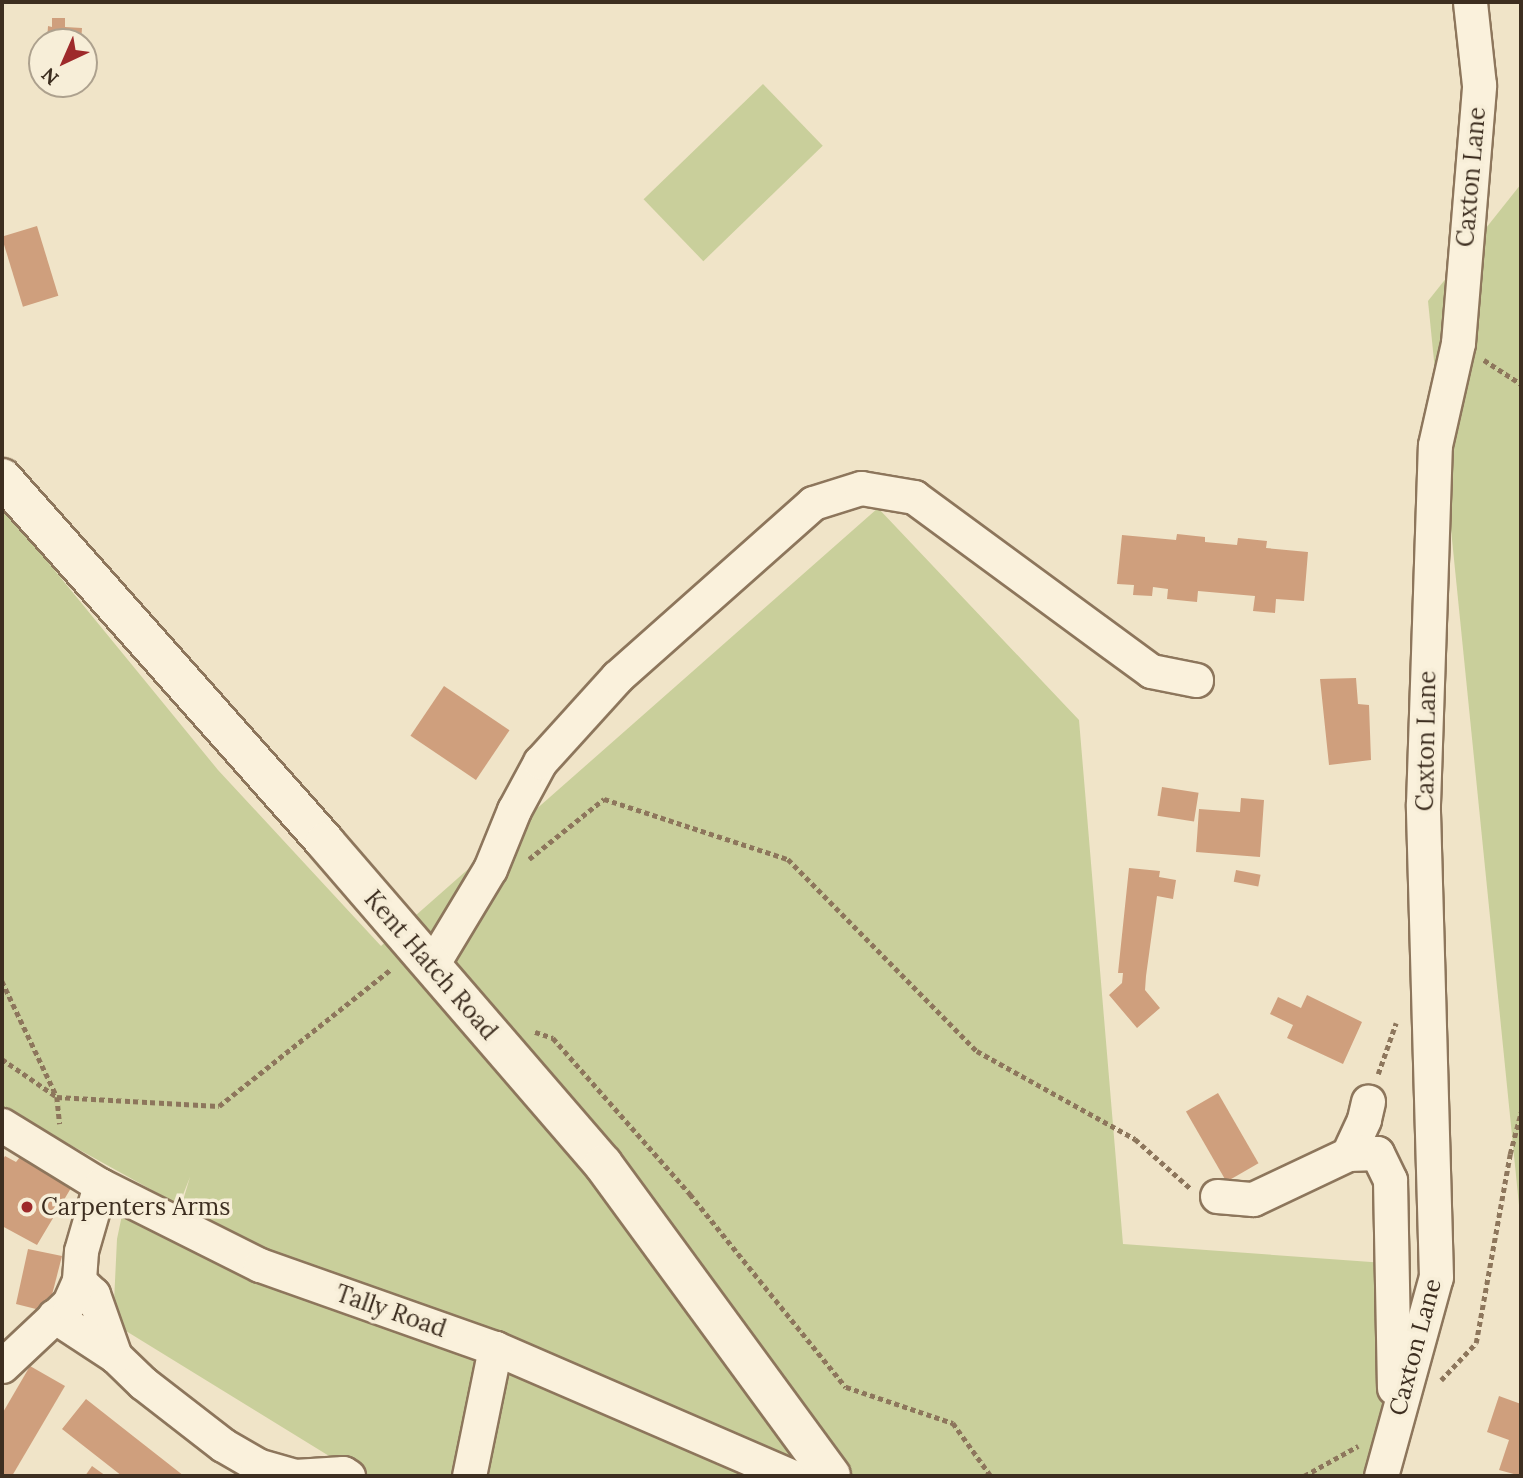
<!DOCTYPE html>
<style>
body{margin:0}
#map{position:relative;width:1523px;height:1478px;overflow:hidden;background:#f0e4c8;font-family:Lora,serif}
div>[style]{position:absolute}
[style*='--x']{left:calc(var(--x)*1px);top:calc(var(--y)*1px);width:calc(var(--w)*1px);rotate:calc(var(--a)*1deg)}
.green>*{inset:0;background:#c9cf9b;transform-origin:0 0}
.building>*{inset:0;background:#cf9f7d;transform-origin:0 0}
.path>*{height:4.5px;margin-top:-2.25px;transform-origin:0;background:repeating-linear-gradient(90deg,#8d765c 0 5px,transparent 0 8.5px)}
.roads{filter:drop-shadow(2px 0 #8d765c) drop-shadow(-2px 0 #8d765c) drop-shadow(0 2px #8d765c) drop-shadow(0 -2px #8d765c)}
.minor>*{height:33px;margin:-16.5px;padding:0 16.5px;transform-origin:16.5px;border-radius:16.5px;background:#faf1dc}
.secondary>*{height:38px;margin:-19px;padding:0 19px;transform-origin:19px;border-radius:19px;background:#faf1dc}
.dots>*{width:19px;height:19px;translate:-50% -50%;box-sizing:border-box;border:4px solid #f7eed8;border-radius:50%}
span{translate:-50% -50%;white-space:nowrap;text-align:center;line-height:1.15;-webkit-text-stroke:7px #f7eed8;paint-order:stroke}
.street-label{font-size:24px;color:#3d2e20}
.poi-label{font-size:24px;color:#3d2e20}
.left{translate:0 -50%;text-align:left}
.frame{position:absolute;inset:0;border:4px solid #3d2e20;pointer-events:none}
.north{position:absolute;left:28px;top:28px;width:70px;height:70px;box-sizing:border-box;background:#f7eed8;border:2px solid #ada18e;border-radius:50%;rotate:224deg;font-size:19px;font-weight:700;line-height:28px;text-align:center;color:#3d2e20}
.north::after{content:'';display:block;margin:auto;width:24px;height:32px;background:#9e2a2b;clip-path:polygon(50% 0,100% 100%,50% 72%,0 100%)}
</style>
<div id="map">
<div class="green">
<i style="left:763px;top:84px;width:86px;height:166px;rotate:46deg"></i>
<i style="clip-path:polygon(1521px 184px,1521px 1225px,1428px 301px)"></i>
<i style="clip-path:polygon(2px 506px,218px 770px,381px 946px,878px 508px,1079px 720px,1123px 1244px,1385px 1263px,1385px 1476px,343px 1476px,347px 1467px,113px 1323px,117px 1239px,122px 1215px,176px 1224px,190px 1177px,179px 1205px,2px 1107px)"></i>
</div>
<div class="building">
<i style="clip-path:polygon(52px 18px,65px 18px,65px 27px,82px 28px,81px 42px,47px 42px,48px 26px,52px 27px)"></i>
<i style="left:35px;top:59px;width:7px;height:16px"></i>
<i style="left:37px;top:226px;width:73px;height:37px;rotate:73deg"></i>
<i style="clip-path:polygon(1177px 534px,1205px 537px,1205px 542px,1237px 545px,1238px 538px,1267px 541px,1266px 548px,1308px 552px,1304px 601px,1276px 599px,1275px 613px,1253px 611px,1255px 596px,1198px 591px,1197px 602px,1167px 599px,1168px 589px,1153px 587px,1152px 596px,1133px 595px,1134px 585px,1117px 584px,1122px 535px,1176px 540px)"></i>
<i style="clip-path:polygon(1356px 678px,1358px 704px,1369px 705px,1371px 760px,1329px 765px,1320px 679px)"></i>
<i style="left:444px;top:686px;width:79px;height:60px;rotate:34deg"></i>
<i style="left:1162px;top:787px;width:37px;height:29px;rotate:9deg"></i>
<i style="clip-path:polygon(1241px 798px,1264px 800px,1260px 857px,1196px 852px,1199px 809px,1240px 812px)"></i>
<i style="clip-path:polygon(1129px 868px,1160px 871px,1159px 877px,1176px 880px,1173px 899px,1157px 896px,1146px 976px,1145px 990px,1160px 1008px,1137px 1028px,1109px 995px,1122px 983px,1123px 973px,1118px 973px)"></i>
<i style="left:1236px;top:870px;width:25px;height:12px;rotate:11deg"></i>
<i style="clip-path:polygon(1307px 995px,1362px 1022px,1343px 1064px,1287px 1038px,1293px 1025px,1270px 1014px,1278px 997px,1301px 1008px)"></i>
<i style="left:1218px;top:1093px;width:81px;height:37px;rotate:60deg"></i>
<i style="clip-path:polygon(5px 1156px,16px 1162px,20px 1157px,71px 1188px,37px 1245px,2px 1226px,2px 1161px)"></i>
<i style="clip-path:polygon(28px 1249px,62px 1256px,52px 1295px,40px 1310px,16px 1304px)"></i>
<i style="clip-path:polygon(30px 1366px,65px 1386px,12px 1476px,2px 1476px,2px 1414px)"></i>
<i style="clip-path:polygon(1499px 1396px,1521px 1404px,1521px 1476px,1499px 1470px,1509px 1440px,1487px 1432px)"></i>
<i style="clip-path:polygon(86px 1399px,133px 1436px,184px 1476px,122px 1476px,62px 1429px)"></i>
<i style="clip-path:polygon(92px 1466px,106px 1476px,85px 1476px)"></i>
</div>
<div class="path">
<i style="--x:1484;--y:360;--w:44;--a:33"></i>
<i style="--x:529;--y:859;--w:96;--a:-38.7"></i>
<i style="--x:604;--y:799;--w:194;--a:18.1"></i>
<i style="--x:788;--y:859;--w:269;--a:45.5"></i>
<i style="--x:977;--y:1051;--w:181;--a:29.1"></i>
<i style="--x:1135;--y:1139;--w:74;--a:41.7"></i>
<i style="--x:2;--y:981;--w:128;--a:64.6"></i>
<i style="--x:57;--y:1097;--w:27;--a:84"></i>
<i style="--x:535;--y:1032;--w:19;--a:18"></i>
<i style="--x:553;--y:1038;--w:208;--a:48.7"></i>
<i style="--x:690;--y:1194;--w:248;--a:51.1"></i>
<i style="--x:846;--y:1387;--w:113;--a:18.6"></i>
<i style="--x:953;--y:1423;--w:65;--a:54.4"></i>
<i style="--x:2;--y:1059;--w:67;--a:34.6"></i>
<i style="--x:57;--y:1097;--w:162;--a:3.2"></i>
<i style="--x:219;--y:1106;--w:220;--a:-38.5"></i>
<i style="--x:1378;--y:1074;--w:54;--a:-70.6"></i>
<i style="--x:1441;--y:1380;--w:51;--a:-46.6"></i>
<i style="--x:1476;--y:1343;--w:192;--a:-79.8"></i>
<i style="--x:1510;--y:1154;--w:43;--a:-75.3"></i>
<i style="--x:1304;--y:1476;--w:62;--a:-29.1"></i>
</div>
<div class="roads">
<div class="minor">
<i style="--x:432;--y:965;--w:112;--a:-58.9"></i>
<i style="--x:490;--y:869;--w:64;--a:-67.9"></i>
<i style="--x:514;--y:810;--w:55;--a:-61.6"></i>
<i style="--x:540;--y:762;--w:115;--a:-47.8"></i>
<i style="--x:617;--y:677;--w:262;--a:-41.6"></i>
<i style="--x:813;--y:503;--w:50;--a:-17.4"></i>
<i style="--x:861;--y:488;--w:54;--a:9.6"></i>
<i style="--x:914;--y:497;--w:294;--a:36.3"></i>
<i style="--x:1151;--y:671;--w:46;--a:11.3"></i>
<i style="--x:2;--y:1125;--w:115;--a:31.5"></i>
<i style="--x:100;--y:1185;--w:179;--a:26.6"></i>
<i style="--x:260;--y:1265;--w:249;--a:19.5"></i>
<i style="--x:495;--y:1348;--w:322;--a:23.4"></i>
<i style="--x:1348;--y:1154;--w:29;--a:-2"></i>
<i style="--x:1377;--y:1153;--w:30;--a:64"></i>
<i style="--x:1390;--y:1180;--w:208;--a:88.9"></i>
<i style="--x:100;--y:1185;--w:69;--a:106.1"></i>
<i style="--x:81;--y:1251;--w:30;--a:94"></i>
<i style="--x:79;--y:1281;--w:19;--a:43"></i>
<i style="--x:93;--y:1294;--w:66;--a:70.5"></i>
<i style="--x:115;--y:1356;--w:39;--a:44"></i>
<i style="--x:143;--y:1383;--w:101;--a:37.8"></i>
<i style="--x:223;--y:1445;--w:39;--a:30"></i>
<i style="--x:257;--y:1465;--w:40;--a:16"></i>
<i style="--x:295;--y:1476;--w:48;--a:-3.6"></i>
<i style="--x:343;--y:1473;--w:6;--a:31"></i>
<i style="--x:1217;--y:1196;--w:36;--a:5"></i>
<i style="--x:1253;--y:1199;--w:105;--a:-25.3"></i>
<i style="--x:1348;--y:1154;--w:38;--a:-65"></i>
<i style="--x:1364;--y:1119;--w:18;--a:-77"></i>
<i style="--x:54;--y:1316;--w:73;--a:33.3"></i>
<i style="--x:2;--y:1366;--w:92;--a:-43.2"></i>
<i style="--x:69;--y:1303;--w:24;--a:-66"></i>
<i style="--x:469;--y:1476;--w:131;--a:-78.5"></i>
<i style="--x:1381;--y:1476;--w:206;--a:-74.6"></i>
<i style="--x:1436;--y:1277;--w:473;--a:-91.6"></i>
<i style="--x:1423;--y:804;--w:359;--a:-88.1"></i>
<i style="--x:1435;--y:445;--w:105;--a:-77.3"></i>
<i style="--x:1458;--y:343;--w:259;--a:-85.3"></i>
<i style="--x:1479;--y:85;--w:83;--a:-96.2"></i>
</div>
<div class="secondary">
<i style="--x:2;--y:478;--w:487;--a:48.4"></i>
<i style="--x:325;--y:842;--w:425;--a:49.2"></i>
<i style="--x:603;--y:1164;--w:386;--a:53.8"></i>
</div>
</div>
<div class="dots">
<i style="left:27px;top:1207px;background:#9e2a2b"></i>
</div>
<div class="street-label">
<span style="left:1471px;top:177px;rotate:-85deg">Caxton Lane</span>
<span style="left:1426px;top:741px;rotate:-89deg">Caxton Lane</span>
<span style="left:431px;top:965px;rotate:49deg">Kent Hatch Road</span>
<span style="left:391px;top:1311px;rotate:19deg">Tally Road</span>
<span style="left:1415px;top:1347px;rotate:-75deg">Caxton Lane</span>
</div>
<div class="poi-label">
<span class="left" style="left:41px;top:1207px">Carpenters Arms</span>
</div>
<div class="frame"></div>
<div class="north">N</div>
</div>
